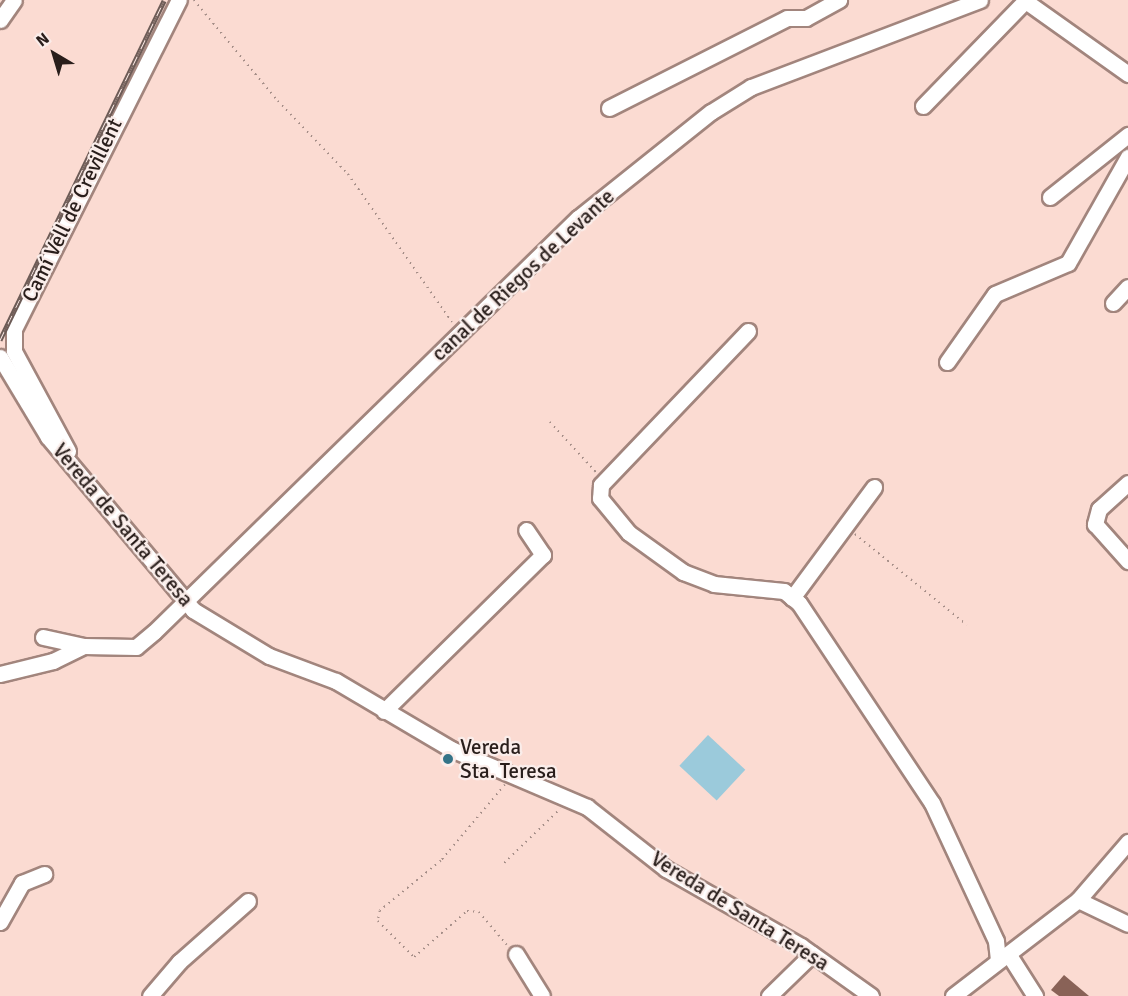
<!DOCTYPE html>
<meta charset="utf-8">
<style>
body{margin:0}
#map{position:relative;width:1128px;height:996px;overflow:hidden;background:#fbdbd2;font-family:Signika,sans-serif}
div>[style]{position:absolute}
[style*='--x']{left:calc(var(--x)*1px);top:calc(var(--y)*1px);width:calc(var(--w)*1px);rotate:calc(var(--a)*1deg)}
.water>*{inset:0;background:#9bcadb;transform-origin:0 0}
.building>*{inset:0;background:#896257}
.path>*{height:1.5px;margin-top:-0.75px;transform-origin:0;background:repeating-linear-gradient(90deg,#a48d87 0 1.5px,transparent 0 6px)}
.roads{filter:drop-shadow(2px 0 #a2857d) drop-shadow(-2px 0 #a2857d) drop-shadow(0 2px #a2857d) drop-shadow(0 -2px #a2857d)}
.minor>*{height:15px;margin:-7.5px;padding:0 7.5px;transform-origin:7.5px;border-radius:7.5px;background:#fff}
.rail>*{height:5px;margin-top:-2.5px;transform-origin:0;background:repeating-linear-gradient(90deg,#faedea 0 9px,#6c5b56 0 18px);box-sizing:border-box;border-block:2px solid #6c5b56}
.dots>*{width:16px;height:16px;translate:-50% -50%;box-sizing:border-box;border:3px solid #faedea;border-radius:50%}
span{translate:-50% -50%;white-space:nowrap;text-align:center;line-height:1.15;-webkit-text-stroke:4.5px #faedea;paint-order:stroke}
.street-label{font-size:21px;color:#291e1b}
.poi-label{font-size:21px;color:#291e1b}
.left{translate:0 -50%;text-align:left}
.north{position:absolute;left:24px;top:24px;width:60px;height:60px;-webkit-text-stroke:4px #faedea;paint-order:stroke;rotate:322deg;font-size:16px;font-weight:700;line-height:24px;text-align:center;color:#291e1b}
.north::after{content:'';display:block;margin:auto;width:21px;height:27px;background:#291e1b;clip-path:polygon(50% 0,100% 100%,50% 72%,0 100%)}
</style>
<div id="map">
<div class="water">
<i style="left:708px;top:735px;width:51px;height:42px;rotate:43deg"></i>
</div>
<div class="building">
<i style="clip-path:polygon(1064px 975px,1089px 996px,1059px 996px,1051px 990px)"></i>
</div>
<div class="path">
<i style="--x:194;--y:0;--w:131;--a:50.3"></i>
<i style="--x:278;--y:101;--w:101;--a:46.2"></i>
<i style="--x:348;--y:174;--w:181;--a:54.9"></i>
<i style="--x:550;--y:422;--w:68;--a:47.4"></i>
<i style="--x:855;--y:534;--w:144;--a:39.1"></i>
<i style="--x:505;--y:785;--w:99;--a:130.1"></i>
<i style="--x:441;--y:861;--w:79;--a:140.7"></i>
<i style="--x:380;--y:911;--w:10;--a:101"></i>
<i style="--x:378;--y:921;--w:51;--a:45"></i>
<i style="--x:414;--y:957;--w:70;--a:-41"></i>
<i style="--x:467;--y:911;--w:12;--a:5"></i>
<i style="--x:479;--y:912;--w:43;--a:49.7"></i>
<i style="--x:504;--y:863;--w:78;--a:-44"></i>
</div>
<div class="roads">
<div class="minor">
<i style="--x:1024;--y:0;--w:128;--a:35.4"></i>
<i style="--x:0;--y:20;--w:24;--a:-55"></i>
<i style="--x:923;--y:106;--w:146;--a:-45.8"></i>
<i style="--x:609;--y:108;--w:199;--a:-26.8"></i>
<i style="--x:787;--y:18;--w:19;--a:0"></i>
<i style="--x:806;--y:18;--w:38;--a:-29"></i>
<i style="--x:1050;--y:197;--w:100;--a:-38.5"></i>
<i style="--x:1113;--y:303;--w:22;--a:-47"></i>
<i style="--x:748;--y:331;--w:213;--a:133.7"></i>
<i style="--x:601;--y:485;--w:13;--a:94"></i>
<i style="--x:600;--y:498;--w:45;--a:50.4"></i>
<i style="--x:629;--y:533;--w:67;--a:35.8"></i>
<i style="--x:683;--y:572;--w:33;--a:21"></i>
<i style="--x:714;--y:584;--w:70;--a:5.7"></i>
<i style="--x:784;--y:591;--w:19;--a:39"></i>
<i style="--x:799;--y:603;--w:240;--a:56.4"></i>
<i style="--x:932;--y:803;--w:152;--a:65.1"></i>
<i style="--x:996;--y:941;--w:19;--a:84"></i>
<i style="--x:0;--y:357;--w:93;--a:59"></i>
<i style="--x:48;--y:437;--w:226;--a:50"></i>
<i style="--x:193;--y:610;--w:89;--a:31.2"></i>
<i style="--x:269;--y:656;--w:72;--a:20.5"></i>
<i style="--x:336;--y:681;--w:134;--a:30.6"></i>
<i style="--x:451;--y:749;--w:148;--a:23.1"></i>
<i style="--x:587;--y:807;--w:100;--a:38.1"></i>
<i style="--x:666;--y:869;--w:155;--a:29.7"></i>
<i style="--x:801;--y:946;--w:86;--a:35.5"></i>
<i style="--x:947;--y:362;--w:83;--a:-54.8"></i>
<i style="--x:995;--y:294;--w:79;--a:-23"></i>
<i style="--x:1068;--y:263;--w:122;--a:-60.5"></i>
<i style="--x:68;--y:451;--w:114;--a:-118.4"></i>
<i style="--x:14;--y:351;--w:22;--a:-90"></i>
<i style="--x:14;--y:329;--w:368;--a:-63.4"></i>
<i style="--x:1128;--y:483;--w:39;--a:138"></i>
<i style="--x:1099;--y:509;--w:16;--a:105"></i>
<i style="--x:1095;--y:524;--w:50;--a:48.3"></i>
<i style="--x:792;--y:598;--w:138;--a:-53.5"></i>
<i style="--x:43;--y:637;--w:42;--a:12.4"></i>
<i style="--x:0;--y:674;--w:55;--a:-13.8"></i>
<i style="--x:53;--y:661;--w:34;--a:-26"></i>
<i style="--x:84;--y:646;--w:52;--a:1.1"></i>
<i style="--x:136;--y:647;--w:23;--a:-40"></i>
<i style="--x:154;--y:632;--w:593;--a:-44.32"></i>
<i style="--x:578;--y:218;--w:170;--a:-38.6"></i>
<i style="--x:711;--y:112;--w:47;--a:-32"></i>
<i style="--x:751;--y:87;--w:245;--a:-20.8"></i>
<i style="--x:384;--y:711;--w:223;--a:-44.5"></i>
<i style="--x:543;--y:555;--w:30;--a:-124"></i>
<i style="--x:1078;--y:900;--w:55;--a:25.6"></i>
<i style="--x:0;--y:922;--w:45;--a:-60.6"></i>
<i style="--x:22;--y:883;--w:24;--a:-22"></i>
<i style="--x:516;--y:954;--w:49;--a:58.2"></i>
<i style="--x:1009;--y:955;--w:49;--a:57.6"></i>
<i style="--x:150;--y:996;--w:45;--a:-49.5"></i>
<i style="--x:179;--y:962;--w:92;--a:-41.5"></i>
<i style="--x:769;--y:996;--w:60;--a:-44.3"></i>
<i style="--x:953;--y:996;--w:158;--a:-37.5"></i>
<i style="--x:1078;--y:900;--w:77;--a:-49.2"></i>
</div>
</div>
<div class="rail">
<i style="--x:0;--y:340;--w:377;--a:-64.2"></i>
</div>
<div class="dots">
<i style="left:448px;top:759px;background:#347488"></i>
</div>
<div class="street-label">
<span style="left:72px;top:210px;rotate:-64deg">Camí Vell de Crevillent</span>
<span style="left:523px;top:275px;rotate:-43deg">canal de Riegos de Levante</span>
<span style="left:123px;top:525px;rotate:50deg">Vereda de Santa Teresa</span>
<span style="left:740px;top:911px;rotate:32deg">Vereda de Santa Teresa</span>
</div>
<div class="poi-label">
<span class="left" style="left:460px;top:759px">Vereda<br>Sta. Teresa</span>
</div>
<div class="north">N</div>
</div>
